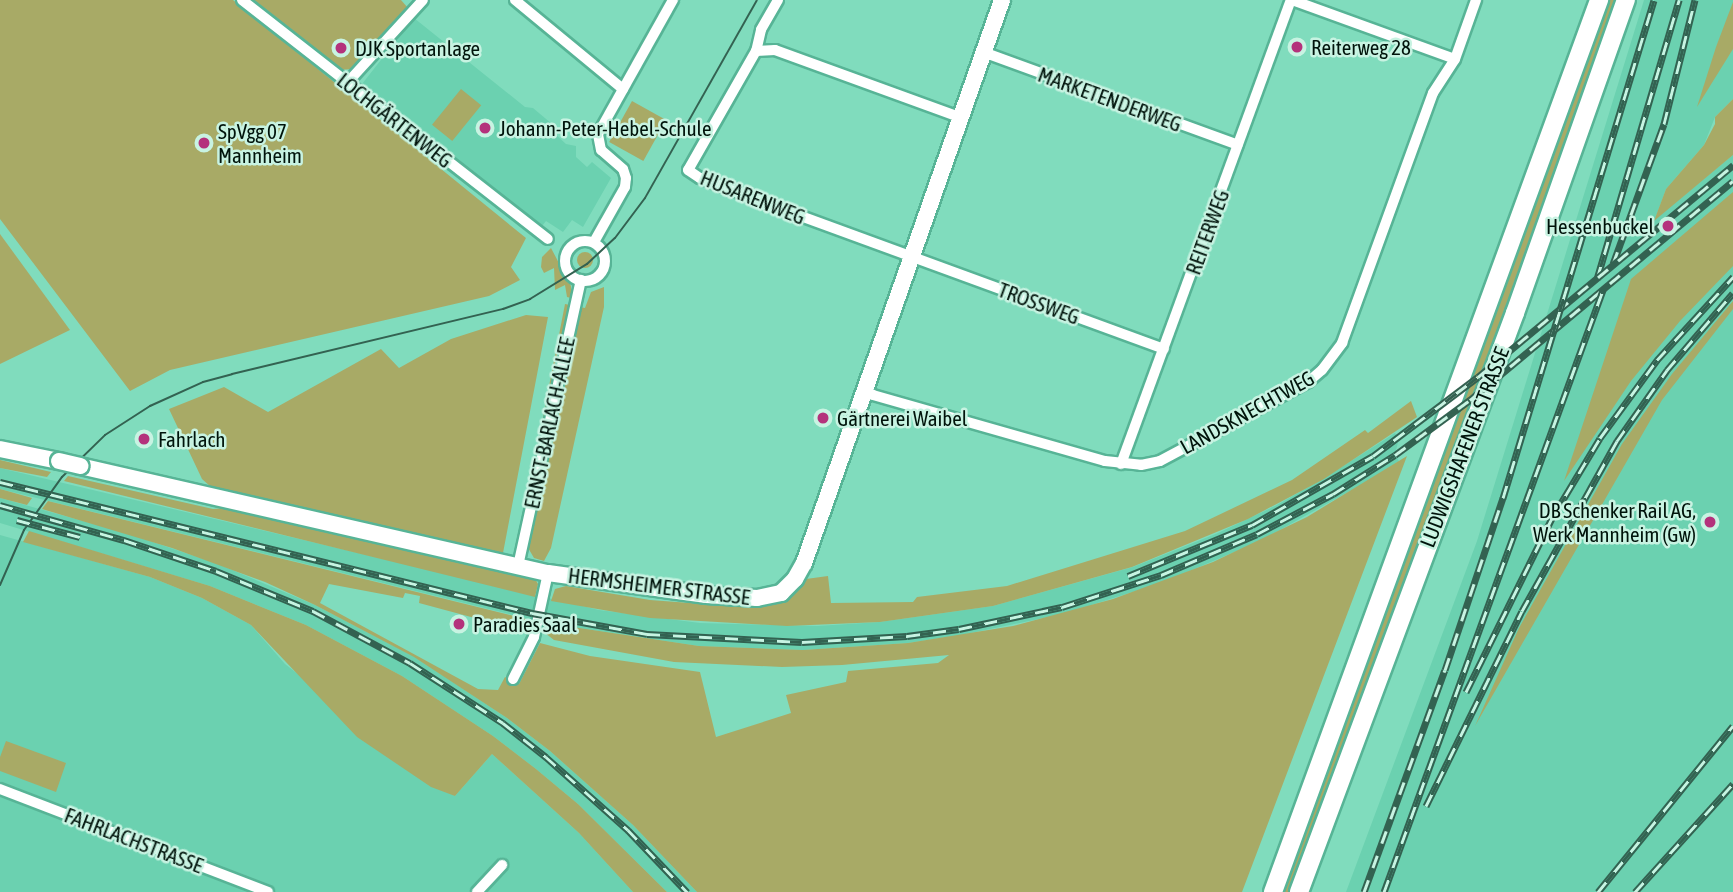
<!DOCTYPE html>
<meta charset="utf-8">
<style>
body{margin:0}
#map{position:relative;width:1733px;height:892px;overflow:hidden;background:#80dcbd;font-family:"Asap Condensed",sans-serif}
div>[style]{position:absolute}
[style*='--x']{left:calc(var(--x)*1px);top:calc(var(--y)*1px);width:calc(var(--w)*1px);rotate:calc(var(--a)*1deg)}
.built>*{inset:0;background:#6bd1b0}
.green>*{inset:0;background:#a8aa66;transform-origin:0 0}
.round{border-radius:50%}
.roads{filter:drop-shadow(2px 0 #57b496) drop-shadow(-2px 0 #57b496) drop-shadow(0 2px #57b496) drop-shadow(0 -2px #57b496)}
.street>*{height:10px;margin:-5px;padding:0 5px;transform-origin:5px;border-radius:5px;background:#fff}
.street>.ring{margin:-5px;padding:0;box-sizing:content-box;background:none;border:10px solid #fff;border-radius:50%}
.secondary>*{height:16px;margin:-8px;padding:0 8px;transform-origin:8px;border-radius:8px;background:#fff}
.primary>*{height:18px;margin:-9px;padding:0 9px;transform-origin:9px;border-radius:9px;background:#fff}
.tram>*{height:2px;margin:-1px;padding:0 1px;transform-origin:1px;border-radius:1px;background:#336251}
.rail>*{height:7px;margin-top:-3.5px;transform-origin:0;background:repeating-linear-gradient(90deg,#c8f3e2 0 13px,#336251 0 26px);box-sizing:border-box;border-block:2px solid #336251}
.bridges{filter:drop-shadow(2px 0 #57b496) drop-shadow(-2px 0 #57b496) drop-shadow(0 2px #57b496) drop-shadow(0 -2px #57b496)}
.secondary-bridge>*{height:16px;margin:-8px;padding:0 8px;transform-origin:8px;border-radius:8px;background:#fff}
.dots>*{width:19px;height:19px;translate:-50% -50%;box-sizing:border-box;border:4px solid #c8f3e2;border-radius:50%}
span{translate:-50% -50%;white-space:nowrap;text-align:center;line-height:1.15;-webkit-text-stroke:5px #c8f3e2;paint-order:stroke}
.poi-label{font-size:21px;color:#00130b}
.left{translate:0 -50%;text-align:left}
.right{translate:-100% -50%;text-align:right}
.street-label{font-size:21px;color:#00130b}
</style>
<div id="map">
<div class="built">
<i style="clip-path:polygon(1644px 0,1733px 0,1733px 99px,1715px 117px,1704px 145px,1666px 189px,1655px 219px,1733px 155px,1733px 892px,1346px 892px,1477px 541px)"></i>
<i style="clip-path:polygon(414px 18px,525px 107px,533px 108px,552px 124px,553px 132px,566px 144px,576px 146px,576px 157px,587px 167px,592px 162px,611px 178px,583px 227px,572px 220px,563px 232px,546px 221px,542px 226px,362px 84px)"></i>
<i style="clip-path:polygon(1395px 433px,1399px 438px,1395px 455px,1399px 461px,1366px 482px,1260px 541px,1164px 582px,1063px 614px,961px 635px,908px 643px,803px 650px,699px 646px,546px 623px,0 489px,0 468px,599px 610px,700px 623px,817px 626px,880px 622px,993px 606px,1133px 567px,1218px 533px,1275px 506px,1323px 479px)"></i>
<i style="clip-path:polygon(0 498px,126px 533px,218px 564px,315px 605px,415px 657px,507px 718px,550px 751px,633px 825px,697px 892px,667px 892px,578px 804px,536px 769px,493px 736px,402px 676px,306px 625px,210px 586px,0 523px)"></i>
<i style="clip-path:polygon(0 535px,150px 577px,202px 598px,251px 625px,285px 664px,455px 796px,492px 754px,579px 833px,633px 892px,0 892px)"></i>
</div>
<div class="green">
<i style="clip-path:polygon(0 0,233px 0,526px 238px,511px 267px,520px 280px,489px 296px,170px 370px,130px 391px,0 219px)"></i>
<i style="clip-path:polygon(250px 0,401px 0,408px 8px,352px 69px,340px 70px)"></i>
<i style="clip-path:polygon(1608px 0,1618px 0,1465px 425px,1291px 892px,1281px 892px)"></i>
<i style="clip-path:polygon(1733px 2px,1733px 49px,1697px 107px,1716px 47px)"></i>
<i style="left:461px;top:89px;width:26px;height:46px;rotate:39deg"></i>
<i style="clip-path:polygon(1733px 99px,1733px 155px,1654px 221px,1666px 189px,1704px 145px,1715px 124px,1715px 117px)"></i>
<i style="left:632px;top:101px;width:39px;height:47px;rotate:29deg"></i>
<i style="clip-path:polygon(1733px 192px,1733px 266px,1680px 321px,1631px 381px,1564px 481px,1631px 279px)"></i>
<i style="clip-path:polygon(0 234px,70px 330px,0 364px)"></i>
<i style="clip-path:polygon(551px 248px,571px 286px,571px 298px,567px 297px,565px 285px,555px 290px,554px 268px,544px 273px,541px 267px,542px 257px)"></i>
<i class="round" style="left:577px;top:252px;width:16px;height:16px"></i>
<i style="clip-path:polygon(604px 287px,604px 307px,551px 548px,544px 561px,534px 558px,527px 546px,580px 307px,585px 308px,591px 292px)"></i>
<i style="clip-path:polygon(1733px 301px,1733px 309px,1662px 400px,1475px 726px,1519px 628px,1622px 444px,1672px 374px)"></i>
<i style="left:565px;top:304px;width:5px;height:241px;rotate:11deg"></i>
<i style="clip-path:polygon(526px 315px,548px 317px,503px 553px,211px 487px,202px 479px,169px 409px,224px 387px,268px 412px,381px 349px,399px 368px,451px 339px)"></i>
<i style="clip-path:polygon(1411px 401px,1417px 417px,1324px 479px,1248px 519px,1132px 567px,993px 606px,880px 622px,787px 626px,650px 618px,551px 601px,555px 589px,566px 586px,650px 600px,756px 608px,786px 599px,806px 579px,828px 576px,831px 603px,913px 602px,917px 597px,1007px 586px,1185px 531px,1292px 480px,1365px 430px,1368px 433px)"></i>
<i style="clip-path:polygon(1407px 456px,1242px 892px,697px 892px,633px 825px,550px 751px,507px 718px,414px 657px,315px 605px,265px 582px,172px 548px,42px 509px,48px 501px,530px 620px,527px 632px,419px 603px,420px 596px,405px 593px,403px 598px,329px 584px,320px 603px,478px 689px,498px 690px,505px 677px,519px 684px,540px 643px,590px 656px,700px 672px,716px 737px,791px 713px,786px 695px,846px 682px,848px 671px,938px 663px,949px 655px,842px 665px,782px 667px,674px 662px,554px 640px,545px 633px,546px 623px,699px 646px,803px 650px,908px 643px,1013px 626px,1113px 599px,1213px 562px,1307px 517px)"></i>
<i style="clip-path:polygon(0 460px,51px 472px,47px 477px,0 468px)"></i>
<i style="clip-path:polygon(68px 476px,213px 509px,228px 508px,534px 577px,538px 584px,535px 597px,64px 481px)"></i>
<i style="clip-path:polygon(0 489px,11px 492px,32px 498px,27px 505px,0 498px)"></i>
<i style="clip-path:polygon(29px 531px,210px 586px,306px 625px,402px 676px,493px 736px,536px 769px,578px 804px,667px 892px,633px 892px,579px 833px,492px 754px,455px 796px,431px 787px,357px 737px,251px 625px,202px 598px,150px 577px,23px 542px)"></i>
<i style="clip-path:polygon(6px 741px,66px 763px,56px 792px,0 771px,0 757px)"></i>
</div>
<div class="roads">
<div class="street">
<i style="--x:242;--y:0;--w:388;--a:38"></i>
<i style="--x:515;--y:0;--w:140;--a:39.5"></i>
<i style="--x:778;--y:0;--w:34;--a:120"></i>
<i style="--x:761;--y:30;--w:22;--a:103"></i>
<i style="--x:756;--y:51;--w:137;--a:119.7"></i>
<i style="--x:688;--y:170;--w:14;--a:34"></i>
<i style="--x:700;--y:178;--w:81;--a:20.9"></i>
<i style="--x:776;--y:207;--w:413;--a:20.1"></i>
<i style="--x:1292;--y:0;--w:173;--a:19.9"></i>
<i style="--x:756;--y:51;--w:19;--a:-3"></i>
<i style="--x:775;--y:50;--w:196;--a:20"></i>
<i style="--x:983;--y:52;--w:271;--a:20"></i>
<i style="--x:348;--y:82;--w:111;--a:-47.6"></i>
<i class="ring" style="left:565px;top:241px;width:30px;height:30px"></i>
<i style="--x:594;--y:242;--w:63;--a:-60.6"></i>
<i style="--x:625;--y:187;--w:9;--a:-84"></i>
<i style="--x:626;--y:178;--w:9;--a:-108"></i>
<i style="--x:623;--y:169;--w:29;--a:-139"></i>
<i style="--x:601;--y:150;--w:16;--a:-101"></i>
<i style="--x:598;--y:134;--w:154;--a:-60.8"></i>
<i style="--x:865;--y:390;--w:9;--a:32"></i>
<i style="--x:873;--y:395;--w:241;--a:15.9"></i>
<i style="--x:1105;--y:461;--w:36;--a:6"></i>
<i style="--x:1141;--y:465;--w:19;--a:-12"></i>
<i style="--x:1160;--y:461;--w:168;--a:-28.1"></i>
<i style="--x:1308;--y:382;--w:18;--a:-41"></i>
<i style="--x:1322;--y:370;--w:34;--a:-53"></i>
<i style="--x:1342;--y:343;--w:266;--a:-70"></i>
<i style="--x:1433;--y:93;--w:40;--a:-57.1"></i>
<i style="--x:1455;--y:59;--w:63;--a:-70.4"></i>
<i style="--x:1121;--y:464;--w:494;--a:-69.9"></i>
<i style="--x:518;--y:566;--w:293;--a:-77.6"></i>
<i style="--x:513;--y:679;--w:47;--a:-63.4"></i>
<i style="--x:534;--y:637;--w:66;--a:-77.7"></i>
<i style="--x:0;--y:789;--w:287;--a:21"></i>
<i style="--x:477;--y:892;--w:37;--a:-47"></i>
</div>
<div class="secondary">
<i style="--x:0;--y:449;--w:60;--a:11.5"></i>
<i style="--x:80;--y:466;--w:480;--a:12.9"></i>
<i style="--x:548;--y:573;--w:160;--a:7.9"></i>
<i style="--x:706;--y:595;--w:51;--a:3.4"></i>
<i style="--x:757;--y:598;--w:25;--a:-12"></i>
<i style="--x:781;--y:593;--w:20;--a:-45"></i>
<i style="--x:795;--y:579;--w:18;--a:-61"></i>
<i style="--x:804;--y:563;--w:597;--a:-70.62"></i>
</div>
<div class="primary">
<i style="--x:1273;--y:892;--w:950;--a:-69.92"></i>
<i style="--x:1299;--y:892;--w:618;--a:-69.54"></i>
<i style="--x:1515;--y:313;--w:332;--a:-70.5"></i>
</div>
</div>
<div class="tram">
<i style="--x:0;--y:585;--w:60;--a:-66.4"></i>
<i style="--x:24;--y:530;--w:65;--a:-54.4"></i>
<i style="--x:62;--y:477;--w:60;--a:-44.3"></i>
<i style="--x:105;--y:435;--w:54;--a:-32.8"></i>
<i style="--x:150;--y:406;--w:58;--a:-24.4"></i>
<i style="--x:203;--y:382;--w:30;--a:-15"></i>
<i style="--x:232;--y:374;--w:279;--a:-13.5"></i>
<i style="--x:503;--y:309;--w:29;--a:-20"></i>
<i style="--x:530;--y:299;--w:67;--a:-31.6"></i>
<i style="--x:587;--y:264;--w:38;--a:-43"></i>
<i style="--x:615;--y:238;--w:50;--a:-53.1"></i>
<i style="--x:645;--y:198;--w:227;--a:-60.5"></i>
</div>
<div class="rail">
<i style="--x:1613;--y:264;--w:149;--a:-70"></i>
<i style="--x:1664;--y:124;--w:128;--a:-76"></i>
<i style="--x:1597;--y:279;--w:291;--a:-73.6"></i>
<i style="--x:0;--y:482;--w:548;--a:13.83"></i>
<i style="--x:532;--y:613;--w:117;--a:10.3"></i>
<i style="--x:647;--y:634;--w:155;--a:3"></i>
<i style="--x:802;--y:642;--w:105;--a:-3.3"></i>
<i style="--x:907;--y:636;--w:52;--a:-7.7"></i>
<i style="--x:959;--y:629;--w:105;--a:-12.1"></i>
<i style="--x:1062;--y:607;--w:104;--a:-17.9"></i>
<i style="--x:1161;--y:575;--w:104;--a:-23.1"></i>
<i style="--x:1257;--y:534;--w:86;--a:-27.8"></i>
<i style="--x:1333;--y:494;--w:73;--a:-32.2"></i>
<i style="--x:1395;--y:455;--w:93;--a:-36.3"></i>
<i style="--x:1470;--y:400;--w:342;--a:-39.8"></i>
<i style="--x:0;--y:505;--w:129;--a:15.8"></i>
<i style="--x:124;--y:540;--w:97;--a:18.6"></i>
<i style="--x:216;--y:571;--w:105;--a:22.4"></i>
<i style="--x:313;--y:611;--w:110;--a:28.2"></i>
<i style="--x:410;--y:663;--w:111;--a:32.8"></i>
<i style="--x:503;--y:723;--w:55;--a:38.3"></i>
<i style="--x:546;--y:757;--w:110;--a:41.7"></i>
<i style="--x:628;--y:830;--w:86;--a:46.4"></i>
<i style="--x:17;--y:520;--w:65;--a:15.1"></i>
<i style="--x:1128;--y:576;--w:134;--a:-22.4"></i>
<i style="--x:1252;--y:525;--w:139;--a:-29.7"></i>
<i style="--x:1373;--y:456;--w:131;--a:-37"></i>
<i style="--x:1478;--y:377;--w:332;--a:-39.7"></i>
<i style="--x:1466;--y:692;--w:194;--a:-63.7"></i>
<i style="--x:1552;--y:518;--w:93;--a:-59"></i>
<i style="--x:1600;--y:438;--w:97;--a:-53.8"></i>
<i style="--x:1657;--y:360;--w:113;--a:-47.5"></i>
<i style="--x:1426;--y:806;--w:217;--a:-63.8"></i>
<i style="--x:1522;--y:611;--w:195;--a:-60.8"></i>
<i style="--x:1617;--y:441;--w:87;--a:-54.8"></i>
<i style="--x:1667;--y:370;--w:101;--a:-49.4"></i>
<i style="--x:1364;--y:892;--w:236;--a:-70"></i>
<i style="--x:1445;--y:670;--w:182;--a:-71.4"></i>
<i style="--x:1503;--y:498;--w:520;--a:-73.13"></i>
<i style="--x:1384;--y:892;--w:641;--a:-70.01"></i>
<i style="--x:1598;--y:892;--w:214;--a:-50.9"></i>
<i style="--x:1635;--y:892;--w:146;--a:-47.8"></i>
</div>
<div class="bridges">
<div class="secondary-bridge">
<i style="--x:59;--y:461;--w:22;--a:13"></i>
</div>
</div>
<div class="dots">
<i style="left:1297px;top:47px;background:#b4327c"></i>
<i style="left:341px;top:48px;background:#b4327c"></i>
<i style="left:485px;top:128px;background:#b4327c"></i>
<i style="left:204px;top:143px;background:#b4327c"></i>
<i style="left:1668px;top:226px;background:#b4327c"></i>
<i style="left:823px;top:418px;background:#b4327c"></i>
<i style="left:144px;top:439px;background:#b4327c"></i>
<i style="left:1710px;top:522px;background:#b4327c"></i>
<i style="left:459px;top:624px;background:#b4327c"></i>
</div>
<div class="poi-label">
<span class="left" style="left:1311px;top:47px">Reiterweg 28</span>
<span class="left" style="left:355px;top:48px">DJK Sportanlage</span>
<span class="left" style="left:499px;top:128px">Johann-Peter-Hebel-Schule</span>
<span class="left" style="left:218px;top:143px">SpVgg 07<br>Mannheim</span>
<span class="right" style="left:1654px;top:226px">Hessenbuckel</span>
<span class="left" style="left:837px;top:418px">Gärtnerei Waibel</span>
<span class="left" style="left:158px;top:439px">Fahrlach</span>
<span class="right" style="left:1696px;top:522px">DB Schenker Rail AG,<br>Werk Mannheim (Gw)</span>
<span class="left" style="left:473px;top:624px">Paradies Saal</span>
</div>
<div class="street-label">
<span style="left:1110px;top:99px;rotate:20deg">MARKETENDERWEG</span>
<span style="left:395px;top:120px;rotate:38deg">LOCHGÄRTENWEG</span>
<span style="left:753px;top:197px;rotate:22deg">HUSARENWEG</span>
<span style="left:1207px;top:232px;rotate:-70deg">REITERWEG</span>
<span style="left:1039px;top:303px;rotate:20deg">TROSSWEG</span>
<span style="left:1247px;top:412px;rotate:-29deg">LANDSKNECHTWEG</span>
<span style="left:549px;top:423px;rotate:-78deg">ERNST-BARLACH-ALLEE</span>
<span style="left:1464px;top:447px;rotate:-69deg">LUDWIGSHAFENER STRASSE</span>
<span style="left:659px;top:586px;rotate:7deg">HERMSHEIMER STRASSE</span>
<span style="left:134px;top:840px;rotate:21deg">FAHRLACHSTRASSE</span>
</div>
</div>
